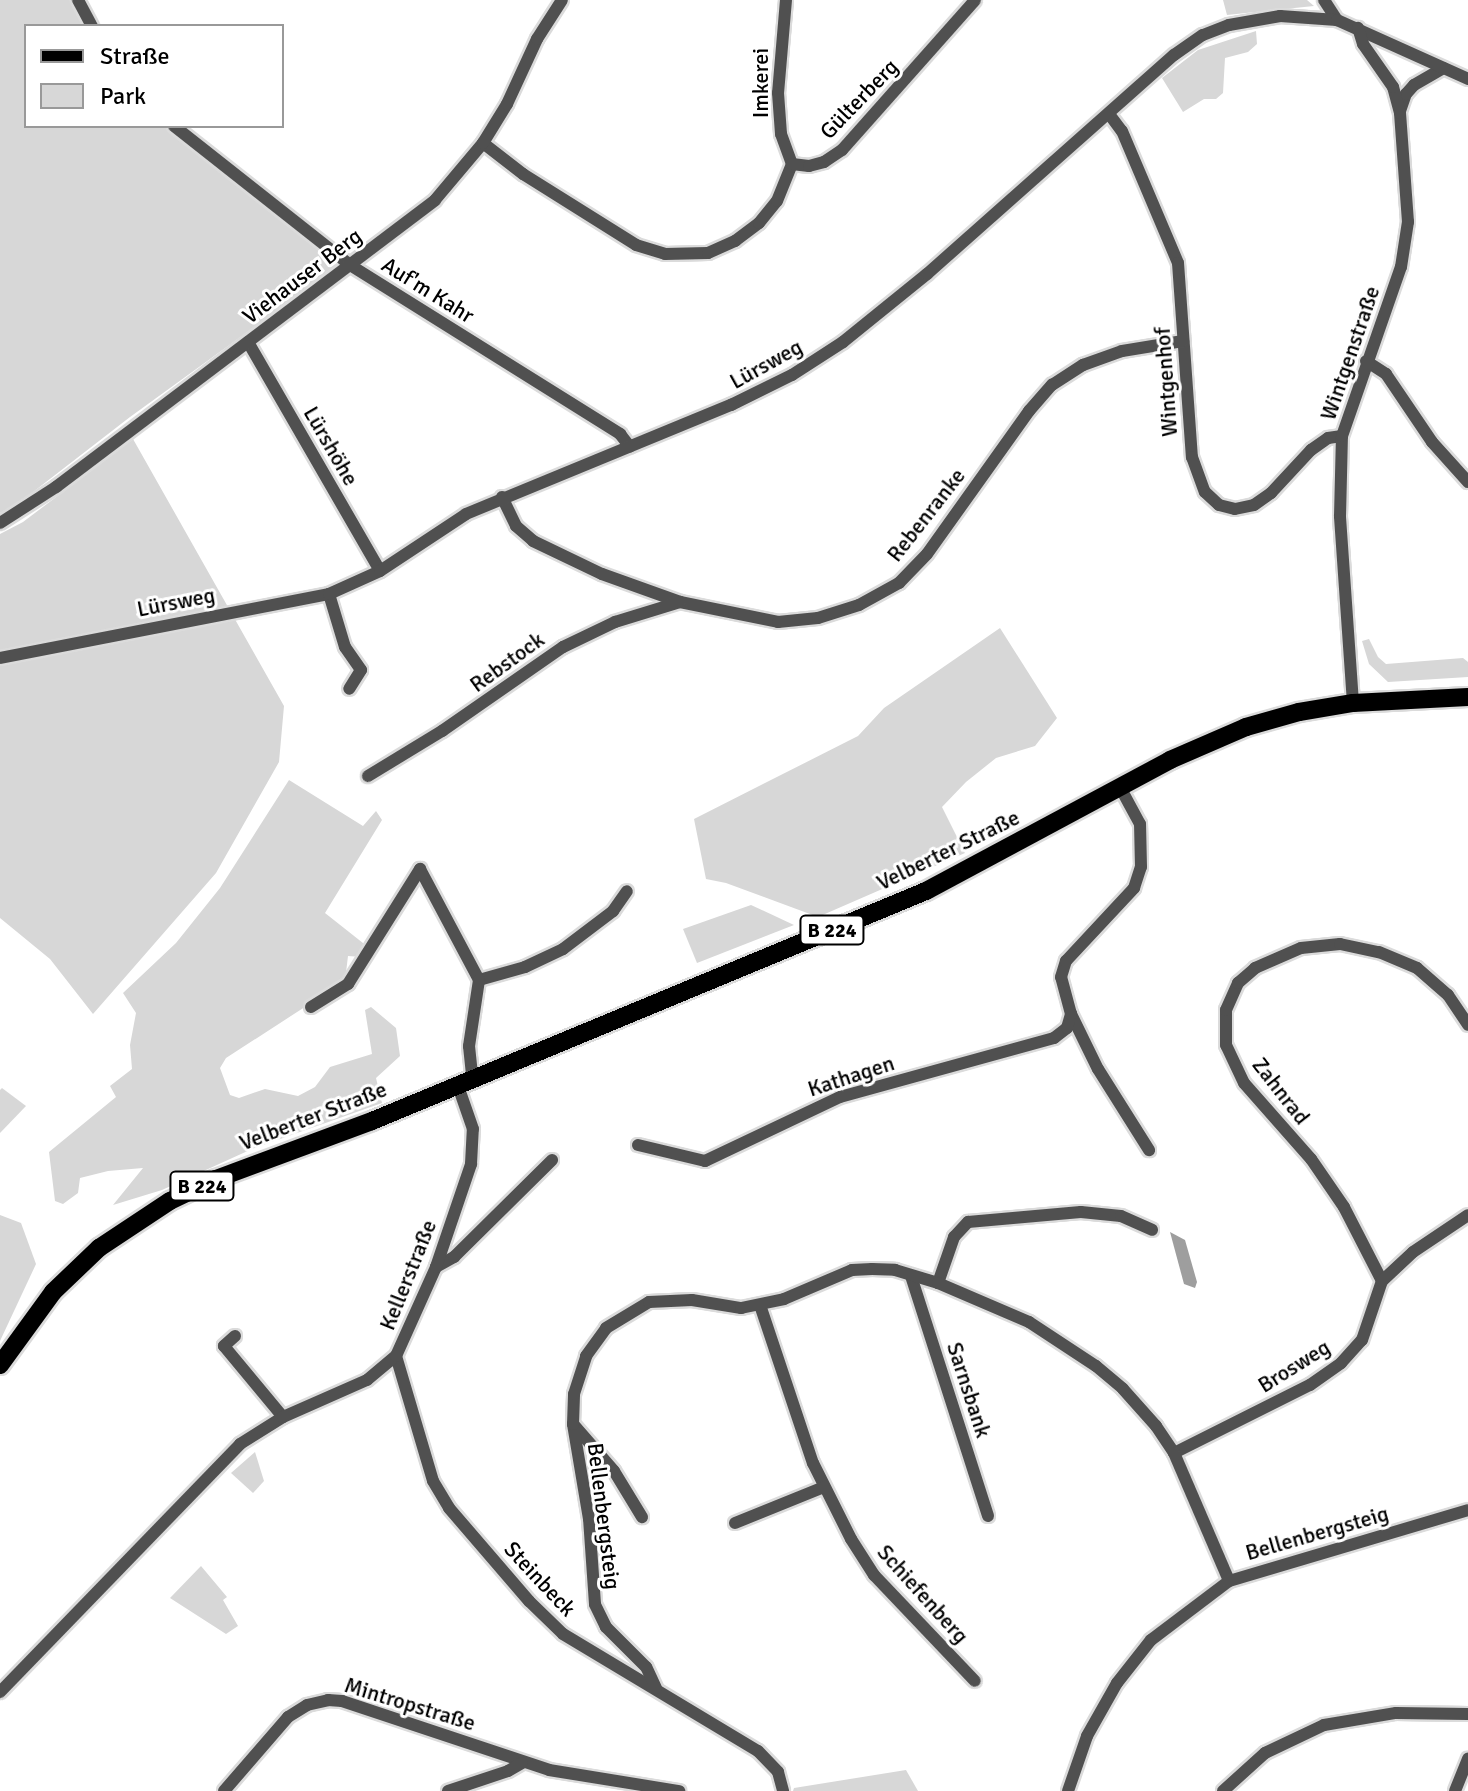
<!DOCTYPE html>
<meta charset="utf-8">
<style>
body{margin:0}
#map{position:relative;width:1468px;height:1791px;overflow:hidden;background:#fff;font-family:Signika,sans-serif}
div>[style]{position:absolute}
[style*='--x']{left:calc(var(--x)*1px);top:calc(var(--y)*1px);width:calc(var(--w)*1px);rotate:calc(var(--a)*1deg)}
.green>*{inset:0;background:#d7d7d7}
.water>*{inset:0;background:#9e9e9e}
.roads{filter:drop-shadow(2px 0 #dbdbdb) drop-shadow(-2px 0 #dbdbdb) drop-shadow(0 2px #dbdbdb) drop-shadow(0 -2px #dbdbdb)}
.minor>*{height:12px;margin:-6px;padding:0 6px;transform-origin:6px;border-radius:6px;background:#505050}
.primary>*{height:18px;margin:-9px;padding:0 9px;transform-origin:9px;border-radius:9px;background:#000}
span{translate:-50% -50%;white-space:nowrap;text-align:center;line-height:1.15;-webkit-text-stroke:6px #fff;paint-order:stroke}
.shield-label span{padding:2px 6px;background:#fff;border:2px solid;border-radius:6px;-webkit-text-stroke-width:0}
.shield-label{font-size:20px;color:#000;font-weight:700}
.street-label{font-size:22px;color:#000}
.legend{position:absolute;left:24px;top:24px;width:260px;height:104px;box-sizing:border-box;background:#fff;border:2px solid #999;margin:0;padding:10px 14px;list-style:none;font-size:24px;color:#000}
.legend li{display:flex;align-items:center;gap:16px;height:40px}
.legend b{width:40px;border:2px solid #999}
</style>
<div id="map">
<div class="green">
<i style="clip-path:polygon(0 0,85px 0,97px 26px,26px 26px,26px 126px,168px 126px,341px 264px,130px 417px,15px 506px,0 513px)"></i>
<i style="clip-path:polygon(1223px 0,1307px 0,1314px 6px,1227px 15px)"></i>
<i style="clip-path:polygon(1256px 31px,1257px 44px,1248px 52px,1225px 58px,1223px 93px,1216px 99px,1204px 99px,1183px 112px,1162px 78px,1198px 50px)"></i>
<i style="clip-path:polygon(133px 439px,284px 706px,279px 762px,216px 873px,93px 1014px,50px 959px,0 918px,0 534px,23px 522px)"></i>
<i style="clip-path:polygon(1000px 628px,1057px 718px,1035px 746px,996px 758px,966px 782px,942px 807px,965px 853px,818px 917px,726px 883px,706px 879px,694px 819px,858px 736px,884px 708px)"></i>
<i style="clip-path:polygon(1369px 639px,1378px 657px,1386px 664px,1463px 658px,1468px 662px,1468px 677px,1388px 682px,1369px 664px,1362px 641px)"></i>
<i style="clip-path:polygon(289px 780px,363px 826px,376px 811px,382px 820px,325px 913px,368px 947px,362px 957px,348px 956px,345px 981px,226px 1058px,220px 1068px,230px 1095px,239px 1098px,265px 1089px,298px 1096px,315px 1087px,330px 1067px,372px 1054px,365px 1010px,371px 1007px,396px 1028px,400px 1056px,376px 1078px,382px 1103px,252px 1149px,162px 1190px,113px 1205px,143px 1168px,108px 1171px,80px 1178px,78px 1193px,63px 1204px,55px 1201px,49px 1152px,116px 1097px,110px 1086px,132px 1069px,130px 1045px,136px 1013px,123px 993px,176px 943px,220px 888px)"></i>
<i style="clip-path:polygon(751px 905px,794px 925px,697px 963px,683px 929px)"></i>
<i style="clip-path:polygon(2px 1088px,26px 1106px,0 1133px,0 1090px)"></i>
<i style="clip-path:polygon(0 1215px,21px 1223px,36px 1264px,0 1341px)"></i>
<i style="clip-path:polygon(255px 1452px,264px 1481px,253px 1493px,231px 1473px)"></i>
<i style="clip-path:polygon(201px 1566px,227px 1597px,223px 1600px,238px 1626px,226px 1634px,170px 1598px)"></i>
<i style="clip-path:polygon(906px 1770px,918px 1791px,793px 1791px,794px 1788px)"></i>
</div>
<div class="water">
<i style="clip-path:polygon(1170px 1232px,1185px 1240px,1197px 1282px,1195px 1288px,1184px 1284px)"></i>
</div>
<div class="roads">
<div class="minor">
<i style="--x:78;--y:0;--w:30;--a:62"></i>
<i style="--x:786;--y:0;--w:93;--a:94.9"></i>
<i style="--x:778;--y:93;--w:41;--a:85.8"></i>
<i style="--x:781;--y:134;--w:32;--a:70"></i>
<i style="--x:1324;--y:0;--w:24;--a:57"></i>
<i style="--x:1400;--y:111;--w:18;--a:-71"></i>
<i style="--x:1406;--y:94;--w:12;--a:-48"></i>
<i style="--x:1414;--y:85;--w:34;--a:-30"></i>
<i style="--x:1109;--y:114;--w:21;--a:53"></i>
<i style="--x:1122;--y:131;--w:143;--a:67"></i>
<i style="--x:1178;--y:263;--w:195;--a:85.9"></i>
<i style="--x:1192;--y:457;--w:37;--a:70"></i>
<i style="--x:1205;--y:492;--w:19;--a:43"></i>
<i style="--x:1219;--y:505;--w:16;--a:14"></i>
<i style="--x:1235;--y:509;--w:19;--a:-12"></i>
<i style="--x:1254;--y:505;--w:21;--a:-35"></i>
<i style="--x:1271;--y:493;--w:59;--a:-47.1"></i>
<i style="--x:1311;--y:450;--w:21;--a:-35"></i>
<i style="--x:1328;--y:438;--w:14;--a:-8"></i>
<i style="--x:174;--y:126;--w:224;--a:38.3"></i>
<i style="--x:350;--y:265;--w:319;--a:32"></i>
<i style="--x:620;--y:434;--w:16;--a:52"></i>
<i style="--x:483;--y:143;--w:51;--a:37.8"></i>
<i style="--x:523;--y:174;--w:133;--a:32.1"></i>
<i style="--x:636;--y:245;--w:30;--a:17"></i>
<i style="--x:665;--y:254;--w:43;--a:-1.3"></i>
<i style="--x:708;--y:253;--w:30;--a:-24"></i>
<i style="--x:735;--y:241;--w:30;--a:-37"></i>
<i style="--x:759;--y:223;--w:28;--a:-51"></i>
<i style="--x:777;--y:201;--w:40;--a:-68"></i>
<i style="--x:792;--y:164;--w:17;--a:7"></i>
<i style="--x:809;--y:166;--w:16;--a:-15"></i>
<i style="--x:824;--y:162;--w:22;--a:-34"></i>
<i style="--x:842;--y:150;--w:200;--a:-48.4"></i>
<i style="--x:248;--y:342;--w:264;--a:60"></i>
<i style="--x:1366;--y:361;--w:24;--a:33"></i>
<i style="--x:1386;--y:374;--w:82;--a:55.9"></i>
<i style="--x:1432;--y:442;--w:54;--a:48"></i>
<i style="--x:502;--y:497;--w:32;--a:64"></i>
<i style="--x:516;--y:526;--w:23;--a:41"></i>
<i style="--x:533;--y:541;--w:76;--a:25.6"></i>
<i style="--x:602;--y:574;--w:83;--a:19.7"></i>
<i style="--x:680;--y:602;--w:100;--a:11.5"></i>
<i style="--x:778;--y:622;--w:40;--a:-5.7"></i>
<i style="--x:818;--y:618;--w:43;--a:-17.6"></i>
<i style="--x:859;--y:605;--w:46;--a:-28.8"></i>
<i style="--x:899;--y:583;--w:40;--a:-46"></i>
<i style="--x:927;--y:554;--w:176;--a:-54.5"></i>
<i style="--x:1029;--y:411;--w:35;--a:-49"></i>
<i style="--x:1052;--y:385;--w:37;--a:-33"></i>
<i style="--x:1083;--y:365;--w:41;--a:-19.7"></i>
<i style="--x:1122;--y:351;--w:62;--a:-9.3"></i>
<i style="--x:0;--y:523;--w:67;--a:-32.7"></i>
<i style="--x:56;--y:487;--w:475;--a:-37.1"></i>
<i style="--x:435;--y:200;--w:75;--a:-49.9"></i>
<i style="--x:483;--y:143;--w:46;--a:-58.4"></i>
<i style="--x:507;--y:104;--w:72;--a:-65.2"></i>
<i style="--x:537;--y:39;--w:46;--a:-57.3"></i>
<i style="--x:329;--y:594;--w:55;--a:73.2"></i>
<i style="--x:345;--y:647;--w:28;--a:55"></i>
<i style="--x:361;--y:670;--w:22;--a:122"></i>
<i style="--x:0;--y:658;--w:335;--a:-11"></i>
<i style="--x:329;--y:594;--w:56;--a:-24.3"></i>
<i style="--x:380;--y:571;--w:103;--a:-33.5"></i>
<i style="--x:466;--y:514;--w:287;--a:-22.4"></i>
<i style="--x:731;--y:405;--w:68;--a:-26.2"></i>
<i style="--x:792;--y:375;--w:61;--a:-32.9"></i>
<i style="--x:843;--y:342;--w:108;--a:-39"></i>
<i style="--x:927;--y:274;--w:330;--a:-41.6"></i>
<i style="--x:1174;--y:55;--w:35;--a:-35"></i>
<i style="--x:1203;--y:35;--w:28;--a:-21"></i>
<i style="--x:1229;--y:25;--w:52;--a:-10"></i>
<i style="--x:1280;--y:16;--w:57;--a:4"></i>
<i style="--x:1337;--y:20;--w:144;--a:24.2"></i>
<i style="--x:1353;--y:703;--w:187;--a:-94"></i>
<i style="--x:1340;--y:516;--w:80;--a:-88.6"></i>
<i style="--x:1342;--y:436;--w:179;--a:-70.8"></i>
<i style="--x:1401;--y:267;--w:46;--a:-81.2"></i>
<i style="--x:1408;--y:222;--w:109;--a:-94.2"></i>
<i style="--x:1400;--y:113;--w:27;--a:-105"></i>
<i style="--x:1393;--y:87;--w:52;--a:-124.9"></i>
<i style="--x:1363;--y:44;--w:17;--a:-107"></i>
<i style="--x:368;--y:776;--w:87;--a:-31.3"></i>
<i style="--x:442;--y:731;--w:147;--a:-34.8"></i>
<i style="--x:563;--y:647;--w:58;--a:-25.7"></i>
<i style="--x:615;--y:622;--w:68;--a:-17.1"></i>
<i style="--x:479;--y:980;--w:48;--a:-15.8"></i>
<i style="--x:525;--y:967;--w:42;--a:-25.3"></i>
<i style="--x:563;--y:949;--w:63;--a:-37.2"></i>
<i style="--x:613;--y:911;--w:24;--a:-55"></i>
<i style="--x:311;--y:1007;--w:44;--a:-31.9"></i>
<i style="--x:348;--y:984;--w:136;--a:-57.9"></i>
<i style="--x:420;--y:869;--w:126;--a:62"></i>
<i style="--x:479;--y:980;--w:67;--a:98.6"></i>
<i style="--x:469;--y:1046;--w:31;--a:84"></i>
<i style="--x:1071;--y:1014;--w:61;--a:63.9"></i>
<i style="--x:1098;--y:1069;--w:96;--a:57.8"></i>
<i style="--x:638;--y:1145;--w:69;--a:13.4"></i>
<i style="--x:705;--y:1161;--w:149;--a:-25.4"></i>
<i style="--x:840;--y:1097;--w:222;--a:-15.4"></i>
<i style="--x:1054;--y:1038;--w:16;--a:-38"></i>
<i style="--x:1067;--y:1028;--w:15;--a:-74"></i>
<i style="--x:1071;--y:1014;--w:38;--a:-105"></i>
<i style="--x:1061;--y:977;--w:17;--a:-73"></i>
<i style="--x:1066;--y:961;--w:100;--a:-47"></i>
<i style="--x:1134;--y:888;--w:22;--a:-72"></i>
<i style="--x:1141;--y:867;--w:43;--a:-91.3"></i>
<i style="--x:1140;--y:824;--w:42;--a:-118.4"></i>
<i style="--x:436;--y:1267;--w:21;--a:-29"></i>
<i style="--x:454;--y:1257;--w:138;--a:-44.7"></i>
<i style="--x:911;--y:1276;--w:252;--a:72.2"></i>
<i style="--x:1382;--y:1281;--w:83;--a:-117.2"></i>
<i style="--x:1344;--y:1207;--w:58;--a:-124.5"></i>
<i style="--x:1311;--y:1159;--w:101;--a:-131.4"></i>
<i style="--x:1244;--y:1083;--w:42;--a:-115.3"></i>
<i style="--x:1226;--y:1045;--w:35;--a:-90"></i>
<i style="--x:1226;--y:1010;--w:30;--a:-66"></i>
<i style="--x:1238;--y:983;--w:23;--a:-41"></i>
<i style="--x:1255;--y:968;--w:50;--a:-23.5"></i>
<i style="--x:1301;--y:948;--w:39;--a:-6"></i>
<i style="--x:1340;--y:944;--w:40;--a:12"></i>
<i style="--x:1379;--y:952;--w:41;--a:22.8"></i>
<i style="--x:1417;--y:968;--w:41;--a:41.1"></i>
<i style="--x:1448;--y:995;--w:36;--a:56"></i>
<i style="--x:938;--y:1283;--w:49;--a:-70.8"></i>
<i style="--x:954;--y:1237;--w:21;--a:-47"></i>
<i style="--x:968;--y:1222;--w:113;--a:-5.1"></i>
<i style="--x:1081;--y:1212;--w:40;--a:5.7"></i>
<i style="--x:1121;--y:1216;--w:34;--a:24"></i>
<i style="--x:760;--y:1305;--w:167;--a:71.5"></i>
<i style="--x:813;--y:1463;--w:85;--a:63.4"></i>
<i style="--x:851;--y:1539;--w:43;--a:57.4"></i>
<i style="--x:874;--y:1575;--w:146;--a:46.4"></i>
<i style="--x:235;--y:1336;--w:15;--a:138"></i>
<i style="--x:224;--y:1346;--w:92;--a:50.3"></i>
<i style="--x:396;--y:1356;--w:130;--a:73.5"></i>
<i style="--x:433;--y:1481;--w:31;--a:59"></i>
<i style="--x:449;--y:1508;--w:123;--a:49.3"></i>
<i style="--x:529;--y:1601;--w:47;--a:44.1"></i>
<i style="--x:563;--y:1634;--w:227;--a:31"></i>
<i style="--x:758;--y:1751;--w:29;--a:46"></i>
<i style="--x:778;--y:1772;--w:20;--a:75"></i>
<i style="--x:573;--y:1424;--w:62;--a:48.9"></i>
<i style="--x:614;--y:1471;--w:54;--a:58.7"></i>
<i style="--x:1174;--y:1453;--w:152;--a:-26.6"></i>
<i style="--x:1310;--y:1385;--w:38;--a:-35"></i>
<i style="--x:1341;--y:1363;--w:31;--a:-48"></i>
<i style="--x:1362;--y:1340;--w:62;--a:-71.3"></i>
<i style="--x:1382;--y:1281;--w:42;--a:-43.1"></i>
<i style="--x:1413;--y:1252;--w:66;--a:-33.9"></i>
<i style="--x:735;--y:1523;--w:96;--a:-22"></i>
<i style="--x:656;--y:1688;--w:23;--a:-115"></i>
<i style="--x:646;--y:1667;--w:57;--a:-135"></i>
<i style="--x:606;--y:1627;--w:25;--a:-116"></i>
<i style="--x:595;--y:1604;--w:85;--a:-94"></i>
<i style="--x:589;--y:1519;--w:96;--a:-99.6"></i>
<i style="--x:573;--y:1424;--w:30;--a:-88"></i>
<i style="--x:574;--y:1394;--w:40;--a:-72"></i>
<i style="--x:586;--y:1356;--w:34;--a:-54"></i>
<i style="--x:606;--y:1328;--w:50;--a:-31.2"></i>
<i style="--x:649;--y:1302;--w:43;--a:-2.7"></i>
<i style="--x:692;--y:1300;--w:50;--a:9.3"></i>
<i style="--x:741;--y:1308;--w:44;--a:-11.8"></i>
<i style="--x:784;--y:1299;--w:74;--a:-23.1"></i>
<i style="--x:852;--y:1270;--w:20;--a:-3"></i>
<i style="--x:872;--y:1269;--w:23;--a:2"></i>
<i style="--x:895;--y:1270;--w:45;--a:16.8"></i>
<i style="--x:938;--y:1283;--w:99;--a:23.2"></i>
<i style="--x:1029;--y:1322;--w:80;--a:33.3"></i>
<i style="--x:1096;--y:1366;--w:35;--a:40"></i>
<i style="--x:1123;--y:1389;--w:50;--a:48.3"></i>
<i style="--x:1156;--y:1426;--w:32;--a:56"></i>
<i style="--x:1174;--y:1453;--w:139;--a:66.7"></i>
<i style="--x:0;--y:1692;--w:345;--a:-45.9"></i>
<i style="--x:240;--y:1444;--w:51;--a:-32.1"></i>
<i style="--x:283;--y:1417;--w:92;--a:-23.8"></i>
<i style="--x:367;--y:1380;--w:38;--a:-40"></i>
<i style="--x:396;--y:1356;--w:98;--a:-65.8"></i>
<i style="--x:436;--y:1267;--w:109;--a:-71.2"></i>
<i style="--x:471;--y:1164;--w:35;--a:-87"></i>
<i style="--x:473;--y:1129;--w:49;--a:-109.2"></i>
<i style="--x:224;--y:1791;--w:98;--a:-49.1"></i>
<i style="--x:288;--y:1717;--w:22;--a:-32"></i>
<i style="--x:307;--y:1705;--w:22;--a:-13"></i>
<i style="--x:328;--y:1700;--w:14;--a:4"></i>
<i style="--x:342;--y:1701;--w:218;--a:18.4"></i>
<i style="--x:549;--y:1770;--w:132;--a:9.2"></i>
<i style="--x:448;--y:1791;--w:63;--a:-18.4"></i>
<i style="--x:508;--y:1771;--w:16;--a:-30"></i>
<i style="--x:1068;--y:1791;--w:58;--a:-70.9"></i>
<i style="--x:1087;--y:1736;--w:61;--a:-60.5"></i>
<i style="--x:1117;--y:1683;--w:55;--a:-51.7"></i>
<i style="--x:1151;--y:1640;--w:98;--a:-37.1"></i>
<i style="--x:1229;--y:1581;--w:249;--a:-16.5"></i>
<i style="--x:1223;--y:1791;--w:57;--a:-42.1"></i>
<i style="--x:1265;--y:1753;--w:65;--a:-25.4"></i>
<i style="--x:1324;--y:1725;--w:73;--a:-9.5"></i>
<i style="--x:1396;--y:1713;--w:72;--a:0.8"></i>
<i style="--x:1455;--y:1791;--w:35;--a:-68"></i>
</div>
<div class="primary">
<i style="--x:0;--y:1365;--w:90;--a:-54"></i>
<i style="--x:53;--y:1292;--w:64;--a:-43.7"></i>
<i style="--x:99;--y:1248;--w:85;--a:-33.5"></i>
<i style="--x:170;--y:1201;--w:51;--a:-25.6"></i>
<i style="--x:216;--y:1179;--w:166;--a:-20.4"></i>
<i style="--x:372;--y:1121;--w:600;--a:-22.55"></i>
<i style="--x:926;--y:891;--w:277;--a:-28.2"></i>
<i style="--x:1170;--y:760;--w:83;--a:-23.5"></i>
<i style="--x:1246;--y:727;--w:55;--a:-15.8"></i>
<i style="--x:1299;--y:712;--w:55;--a:-9.5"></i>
<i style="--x:1353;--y:703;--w:115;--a:-3"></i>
</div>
</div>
<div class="shield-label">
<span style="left:832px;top:930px">B 224</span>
<span style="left:202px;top:1186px">B 224</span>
</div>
<div class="street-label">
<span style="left:761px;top:83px;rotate:-90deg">Imkerei</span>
<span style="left:859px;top:99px;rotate:-46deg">Gülterberg</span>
<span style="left:302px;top:276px;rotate:-37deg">Viehauser Berg</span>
<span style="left:428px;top:290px;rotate:32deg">Auf'm Kahr</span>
<span style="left:1350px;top:353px;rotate:-71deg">Wintgenstraße</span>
<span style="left:766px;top:364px;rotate:-29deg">Lürsweg</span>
<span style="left:1166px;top:382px;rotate:-94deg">Wintgenhof</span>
<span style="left:331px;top:446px;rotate:60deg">Lürshöhe</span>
<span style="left:926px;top:515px;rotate:-52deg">Rebenranke</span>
<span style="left:176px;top:602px;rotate:-11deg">Lürsweg</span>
<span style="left:507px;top:662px;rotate:-36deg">Rebstock</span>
<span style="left:948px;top:850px;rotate:-26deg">Velberter Straße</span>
<span style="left:851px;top:1076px;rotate:-18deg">Kathagen</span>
<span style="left:1281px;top:1091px;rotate:52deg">Zahnrad</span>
<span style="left:313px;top:1116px;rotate:-21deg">Velberter Straße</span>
<span style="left:408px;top:1275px;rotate:-68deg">Kellerstraße</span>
<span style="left:1294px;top:1366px;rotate:-32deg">Brosweg</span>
<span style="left:969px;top:1390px;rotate:72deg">Sarnsbank</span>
<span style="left:604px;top:1516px;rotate:83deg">Bellenbergsteig</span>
<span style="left:1317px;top:1533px;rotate:-16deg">Bellenbergsteig</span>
<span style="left:540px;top:1579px;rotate:47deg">Steinbeck</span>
<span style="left:923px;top:1594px;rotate:48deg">Schiefenberg</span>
<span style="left:410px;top:1704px;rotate:17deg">Mintropstraße</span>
</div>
<ul class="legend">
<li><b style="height:10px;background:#000"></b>Straße</li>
<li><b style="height:22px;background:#d7d7d7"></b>Park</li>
</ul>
</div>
